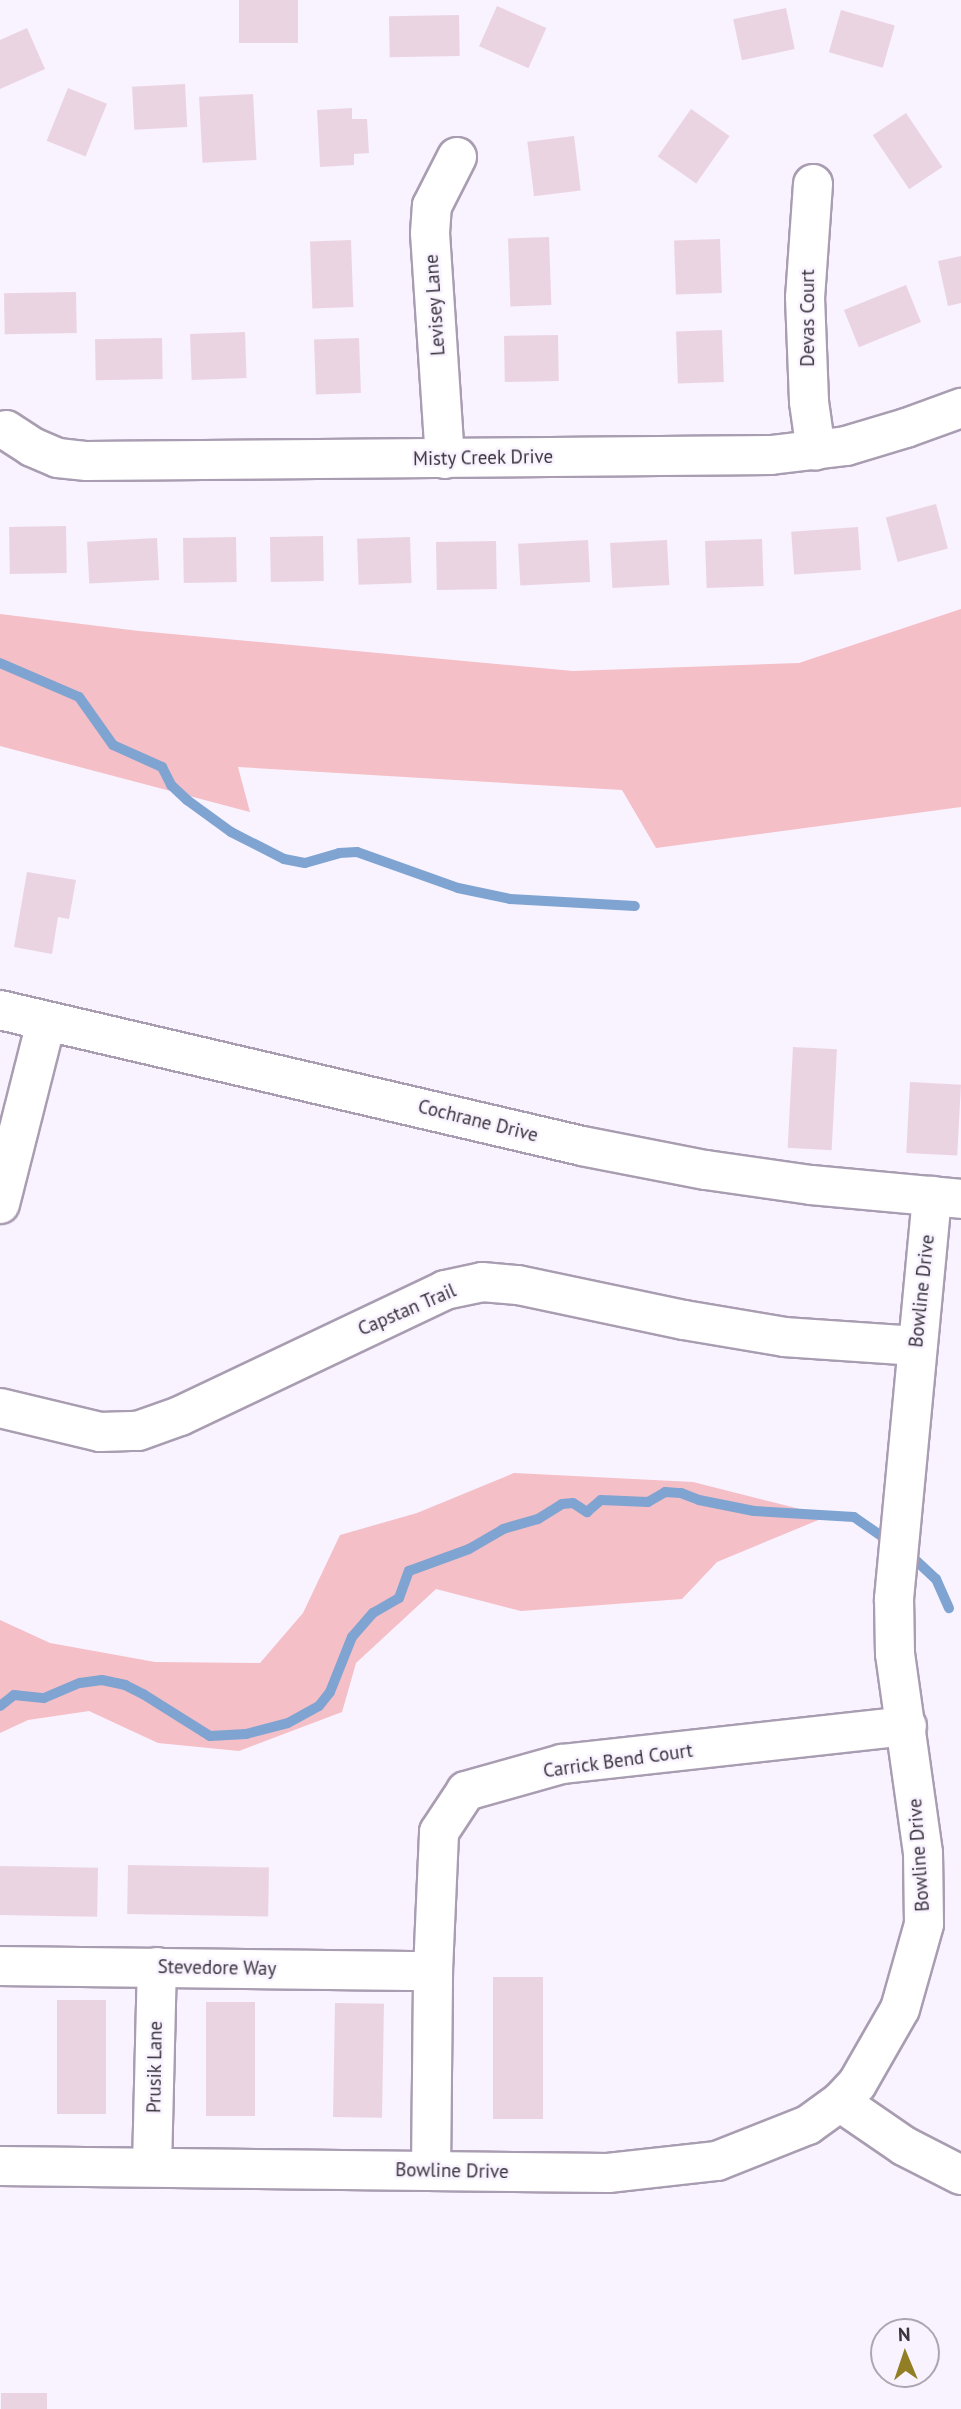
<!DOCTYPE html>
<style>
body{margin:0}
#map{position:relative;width:961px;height:2409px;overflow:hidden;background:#f9f2ff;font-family:"PT Sans",sans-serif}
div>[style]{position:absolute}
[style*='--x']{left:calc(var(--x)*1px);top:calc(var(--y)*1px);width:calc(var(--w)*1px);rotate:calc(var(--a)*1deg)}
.green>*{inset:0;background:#f4bfc6}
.stream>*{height:10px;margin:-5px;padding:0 5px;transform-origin:5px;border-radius:5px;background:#7fa4d2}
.building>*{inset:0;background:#ebd4e2;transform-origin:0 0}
.roads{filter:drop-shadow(2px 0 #a99db1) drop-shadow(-2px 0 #a99db1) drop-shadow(0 2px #a99db1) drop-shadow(0 -2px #a99db1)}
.minor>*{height:38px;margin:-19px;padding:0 19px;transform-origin:19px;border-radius:19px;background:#fff}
span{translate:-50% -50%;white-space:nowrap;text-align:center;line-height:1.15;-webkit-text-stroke:5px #f9f2ff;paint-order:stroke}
.street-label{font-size:19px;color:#39343d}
.north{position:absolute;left:870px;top:2318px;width:70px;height:70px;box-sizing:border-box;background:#f9f2ff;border:2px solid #aca6b1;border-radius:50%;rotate:358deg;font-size:19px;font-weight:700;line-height:28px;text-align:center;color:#39343d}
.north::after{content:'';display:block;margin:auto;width:24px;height:32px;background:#927e25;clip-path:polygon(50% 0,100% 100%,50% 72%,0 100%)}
</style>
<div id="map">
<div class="green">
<i style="clip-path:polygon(961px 609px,961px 807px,656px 848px,622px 790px,238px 767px,250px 812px,0 746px,0 614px,139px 631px,573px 671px,799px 663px)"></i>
<i style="clip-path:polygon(514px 1473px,693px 1482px,828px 1516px,717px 1562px,682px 1599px,521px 1611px,436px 1589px,356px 1663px,342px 1712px,239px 1751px,158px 1743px,89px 1711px,28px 1720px,0 1733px,0 1620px,50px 1643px,155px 1662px,260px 1663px,303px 1613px,340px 1535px,417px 1513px)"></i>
</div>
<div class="stream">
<i style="--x:0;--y:663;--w:86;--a:23.3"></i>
<i style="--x:79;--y:697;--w:59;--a:54.7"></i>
<i style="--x:113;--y:745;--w:54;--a:24.2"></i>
<i style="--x:162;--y:767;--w:20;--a:63"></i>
<i style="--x:171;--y:785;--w:22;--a:43"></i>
<i style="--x:187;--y:800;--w:54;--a:36"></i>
<i style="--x:231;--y:832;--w:59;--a:27"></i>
<i style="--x:284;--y:859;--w:21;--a:11"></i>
<i style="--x:305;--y:863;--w:35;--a:-16"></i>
<i style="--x:339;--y:853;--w:18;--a:-3"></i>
<i style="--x:357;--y:852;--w:107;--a:19.6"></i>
<i style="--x:458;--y:888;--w:53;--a:11.9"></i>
<i style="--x:510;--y:899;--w:125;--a:3.2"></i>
<i style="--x:909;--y:1554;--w:37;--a:43"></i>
<i style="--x:936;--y:1579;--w:32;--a:66"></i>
<i style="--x:0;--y:1706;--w:18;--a:-38"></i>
<i style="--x:14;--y:1695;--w:30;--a:6"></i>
<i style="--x:44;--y:1698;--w:39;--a:-23"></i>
<i style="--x:80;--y:1683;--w:22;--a:-8"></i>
<i style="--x:102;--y:1680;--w:24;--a:12"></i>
<i style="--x:125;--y:1685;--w:20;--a:27"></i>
<i style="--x:143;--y:1694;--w:79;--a:32.1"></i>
<i style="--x:210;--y:1736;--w:36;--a:-3"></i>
<i style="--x:246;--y:1734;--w:43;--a:-14.7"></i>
<i style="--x:288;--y:1723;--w:35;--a:-29"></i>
<i style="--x:319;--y:1706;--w:18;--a:-52"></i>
<i style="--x:330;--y:1692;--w:59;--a:-68.2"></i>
<i style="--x:352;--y:1637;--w:32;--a:-49"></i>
<i style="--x:373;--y:1613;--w:30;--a:-30"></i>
<i style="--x:399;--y:1598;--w:29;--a:-70"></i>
<i style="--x:409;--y:1571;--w:64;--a:-20.1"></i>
<i style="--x:469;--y:1549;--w:39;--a:-30"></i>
<i style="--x:503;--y:1529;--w:36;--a:-16"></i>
<i style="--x:538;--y:1519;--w:28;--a:-32"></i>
<i style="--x:562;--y:1504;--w:11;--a:-5"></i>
<i style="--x:573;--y:1503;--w:17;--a:33"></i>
<i style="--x:587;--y:1512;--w:18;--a:-41"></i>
<i style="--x:601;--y:1500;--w:47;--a:2.4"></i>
<i style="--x:648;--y:1502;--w:20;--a:-30"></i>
<i style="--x:665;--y:1492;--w:16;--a:4"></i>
<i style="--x:681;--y:1493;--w:19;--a:21"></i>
<i style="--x:699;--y:1500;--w:56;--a:11.3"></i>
<i style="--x:754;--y:1511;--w:100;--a:3.4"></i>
<i style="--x:854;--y:1517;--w:44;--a:34.8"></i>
</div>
<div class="building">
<i style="left:239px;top:0;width:59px;height:43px"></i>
<i style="left:497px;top:6px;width:54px;height:44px;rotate:24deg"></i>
<i style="left:786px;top:8px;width:42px;height:54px;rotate:78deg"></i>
<i style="left:841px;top:10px;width:56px;height:44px;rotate:16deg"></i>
<i style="left:459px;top:15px;width:41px;height:70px;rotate:89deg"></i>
<i style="clip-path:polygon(27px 28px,45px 69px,0 89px,0 40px)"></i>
<i style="left:185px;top:84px;width:43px;height:53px;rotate:87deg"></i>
<i style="left:68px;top:88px;width:42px;height:57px;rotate:22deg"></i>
<i style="left:253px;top:94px;width:66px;height:54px;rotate:87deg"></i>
<i style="clip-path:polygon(352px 108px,352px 119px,367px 119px,369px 153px,354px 154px,354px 165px,320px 167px,317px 110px)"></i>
<i style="left:691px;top:109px;width:47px;height:58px;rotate:35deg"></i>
<i style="left:906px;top:113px;width:65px;height:40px;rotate:56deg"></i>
<i style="left:574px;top:136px;width:55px;height:47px;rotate:83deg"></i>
<i style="left:549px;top:237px;width:68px;height:41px;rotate:88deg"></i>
<i style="left:720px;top:239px;width:54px;height:46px;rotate:88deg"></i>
<i style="left:351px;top:240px;width:67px;height:41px;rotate:88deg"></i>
<i style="clip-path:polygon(961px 256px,961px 303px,948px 306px,938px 261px)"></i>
<i style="left:906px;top:285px;width:40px;height:67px;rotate:68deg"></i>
<i style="left:76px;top:292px;width:41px;height:72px;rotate:89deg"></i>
<i style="left:722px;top:330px;width:52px;height:46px;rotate:88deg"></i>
<i style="left:245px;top:332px;width:46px;height:55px;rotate:88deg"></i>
<i style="left:558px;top:335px;width:46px;height:54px;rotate:89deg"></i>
<i style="left:162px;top:338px;width:41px;height:67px;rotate:89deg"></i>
<i style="left:359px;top:338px;width:55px;height:45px;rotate:88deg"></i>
<i style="left:936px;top:504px;width:46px;height:52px;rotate:75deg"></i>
<i style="left:66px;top:526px;width:47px;height:57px;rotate:89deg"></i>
<i style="left:858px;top:527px;width:43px;height:67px;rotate:86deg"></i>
<i style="left:323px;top:536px;width:45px;height:53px;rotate:89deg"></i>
<i style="left:236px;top:537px;width:45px;height:53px;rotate:89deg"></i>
<i style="left:410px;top:537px;width:46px;height:53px;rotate:88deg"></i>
<i style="left:157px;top:538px;width:42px;height:70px;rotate:87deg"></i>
<i style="left:762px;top:539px;width:47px;height:57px;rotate:88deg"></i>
<i style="left:588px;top:540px;width:42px;height:70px;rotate:87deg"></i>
<i style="left:667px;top:540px;width:45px;height:57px;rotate:87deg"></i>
<i style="left:496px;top:541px;width:48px;height:60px;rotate:89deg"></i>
<i style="clip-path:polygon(27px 872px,76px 880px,69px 919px,58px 917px,52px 954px,14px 947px)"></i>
<i style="left:793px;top:1047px;width:44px;height:101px;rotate:3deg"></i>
<i style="left:910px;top:1082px;width:51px;height:71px;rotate:3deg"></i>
<i style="left:128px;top:1865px;width:141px;height:49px;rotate:1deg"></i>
<i style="left:0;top:1866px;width:98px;height:49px;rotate:1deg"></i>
<i style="left:493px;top:1977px;width:50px;height:142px"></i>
<i style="left:57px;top:2000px;width:49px;height:114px"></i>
<i style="left:206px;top:2002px;width:49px;height:114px"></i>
<i style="left:335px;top:2003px;width:49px;height:114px;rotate:1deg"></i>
<i style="left:47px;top:2393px;width:16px;height:46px;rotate:90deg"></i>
</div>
<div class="roads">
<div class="minor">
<i style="--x:813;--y:184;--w:113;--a:94"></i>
<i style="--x:805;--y:297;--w:105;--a:87.8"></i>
<i style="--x:809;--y:402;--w:49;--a:81.9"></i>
<i style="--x:6;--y:430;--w:31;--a:33"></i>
<i style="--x:32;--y:447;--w:28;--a:23"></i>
<i style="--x:58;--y:458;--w:29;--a:6"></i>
<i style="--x:87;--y:461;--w:684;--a:-0.5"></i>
<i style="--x:771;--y:455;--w:76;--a:-6.8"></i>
<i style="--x:846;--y:446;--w:63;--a:-16.7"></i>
<i style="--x:906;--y:428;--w:59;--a:-20"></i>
<i style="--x:445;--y:459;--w:226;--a:-93.8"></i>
<i style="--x:430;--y:233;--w:27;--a:-86"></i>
<i style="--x:432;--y:206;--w:55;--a:-63"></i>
<i style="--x:0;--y:1010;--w:598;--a:13.15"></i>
<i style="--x:582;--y:1146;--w:126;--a:11"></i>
<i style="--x:706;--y:1170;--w:106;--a:8.1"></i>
<i style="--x:811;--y:1185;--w:151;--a:5.3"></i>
<i style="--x:0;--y:1204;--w:188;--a:-75.8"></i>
<i style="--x:0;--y:1408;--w:103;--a:13.5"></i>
<i style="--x:100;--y:1432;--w:38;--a:-2"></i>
<i style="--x:138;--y:1431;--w:45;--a:-19.7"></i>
<i style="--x:180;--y:1416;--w:293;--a:-25.4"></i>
<i style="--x:445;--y:1290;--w:38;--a:-12"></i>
<i style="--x:482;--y:1282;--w:36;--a:5"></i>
<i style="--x:518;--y:1285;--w:170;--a:11.9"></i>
<i style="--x:684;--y:1320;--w:101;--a:9.6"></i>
<i style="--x:784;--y:1337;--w:133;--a:3.9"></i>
<i style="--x:0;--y:1966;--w:433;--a:0.7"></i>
<i style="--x:840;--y:2102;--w:78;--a:34.5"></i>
<i style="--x:904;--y:2146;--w:64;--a:27"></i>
<i style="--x:0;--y:2166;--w:608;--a:0.66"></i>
<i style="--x:608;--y:2173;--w:110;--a:-6.3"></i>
<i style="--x:717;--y:2161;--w:98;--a:-21.6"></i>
<i style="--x:808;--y:2125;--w:39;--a:-36"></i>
<i style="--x:840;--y:2102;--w:25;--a:-47"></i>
<i style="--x:857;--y:2084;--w:86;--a:-60.2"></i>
<i style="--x:900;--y:2009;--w:88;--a:-74.2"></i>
<i style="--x:924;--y:1924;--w:71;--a:-90.8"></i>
<i style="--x:923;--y:1853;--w:201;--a:-98"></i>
<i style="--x:895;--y:1654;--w:55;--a:-91"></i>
<i style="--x:894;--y:1599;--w:405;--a:-84.6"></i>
<i style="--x:152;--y:2167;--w:200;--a:-88.6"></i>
<i style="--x:431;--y:2171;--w:200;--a:-89.4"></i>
<i style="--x:433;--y:1971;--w:139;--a:-87.5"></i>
<i style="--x:439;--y:1832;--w:49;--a:-56.6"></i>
<i style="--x:466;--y:1791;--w:100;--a:-15.7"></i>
<i style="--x:562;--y:1764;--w:347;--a:-6.3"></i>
</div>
</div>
<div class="street-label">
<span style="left:435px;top:305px;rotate:-94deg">Levisey Lane</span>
<span style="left:808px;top:318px;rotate:-90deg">Devas Court</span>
<span style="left:483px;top:458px;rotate:-1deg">Misty Creek Drive</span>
<span style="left:478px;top:1121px;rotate:14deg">Cochrane Drive</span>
<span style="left:922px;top:1291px;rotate:-84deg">Bowline Drive</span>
<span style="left:407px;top:1310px;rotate:-23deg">Capstan Trail</span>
<span style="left:618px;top:1761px;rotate:-8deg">Carrick Bend Court</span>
<span style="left:919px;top:1855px;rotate:-94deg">Bowline Drive</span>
<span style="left:217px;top:1968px;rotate:1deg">Stevedore Way</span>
<span style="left:155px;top:2067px;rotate:-89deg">Prusik Lane</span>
<span style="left:452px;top:2171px;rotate:1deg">Bowline Drive</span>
</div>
<div class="north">N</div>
</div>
